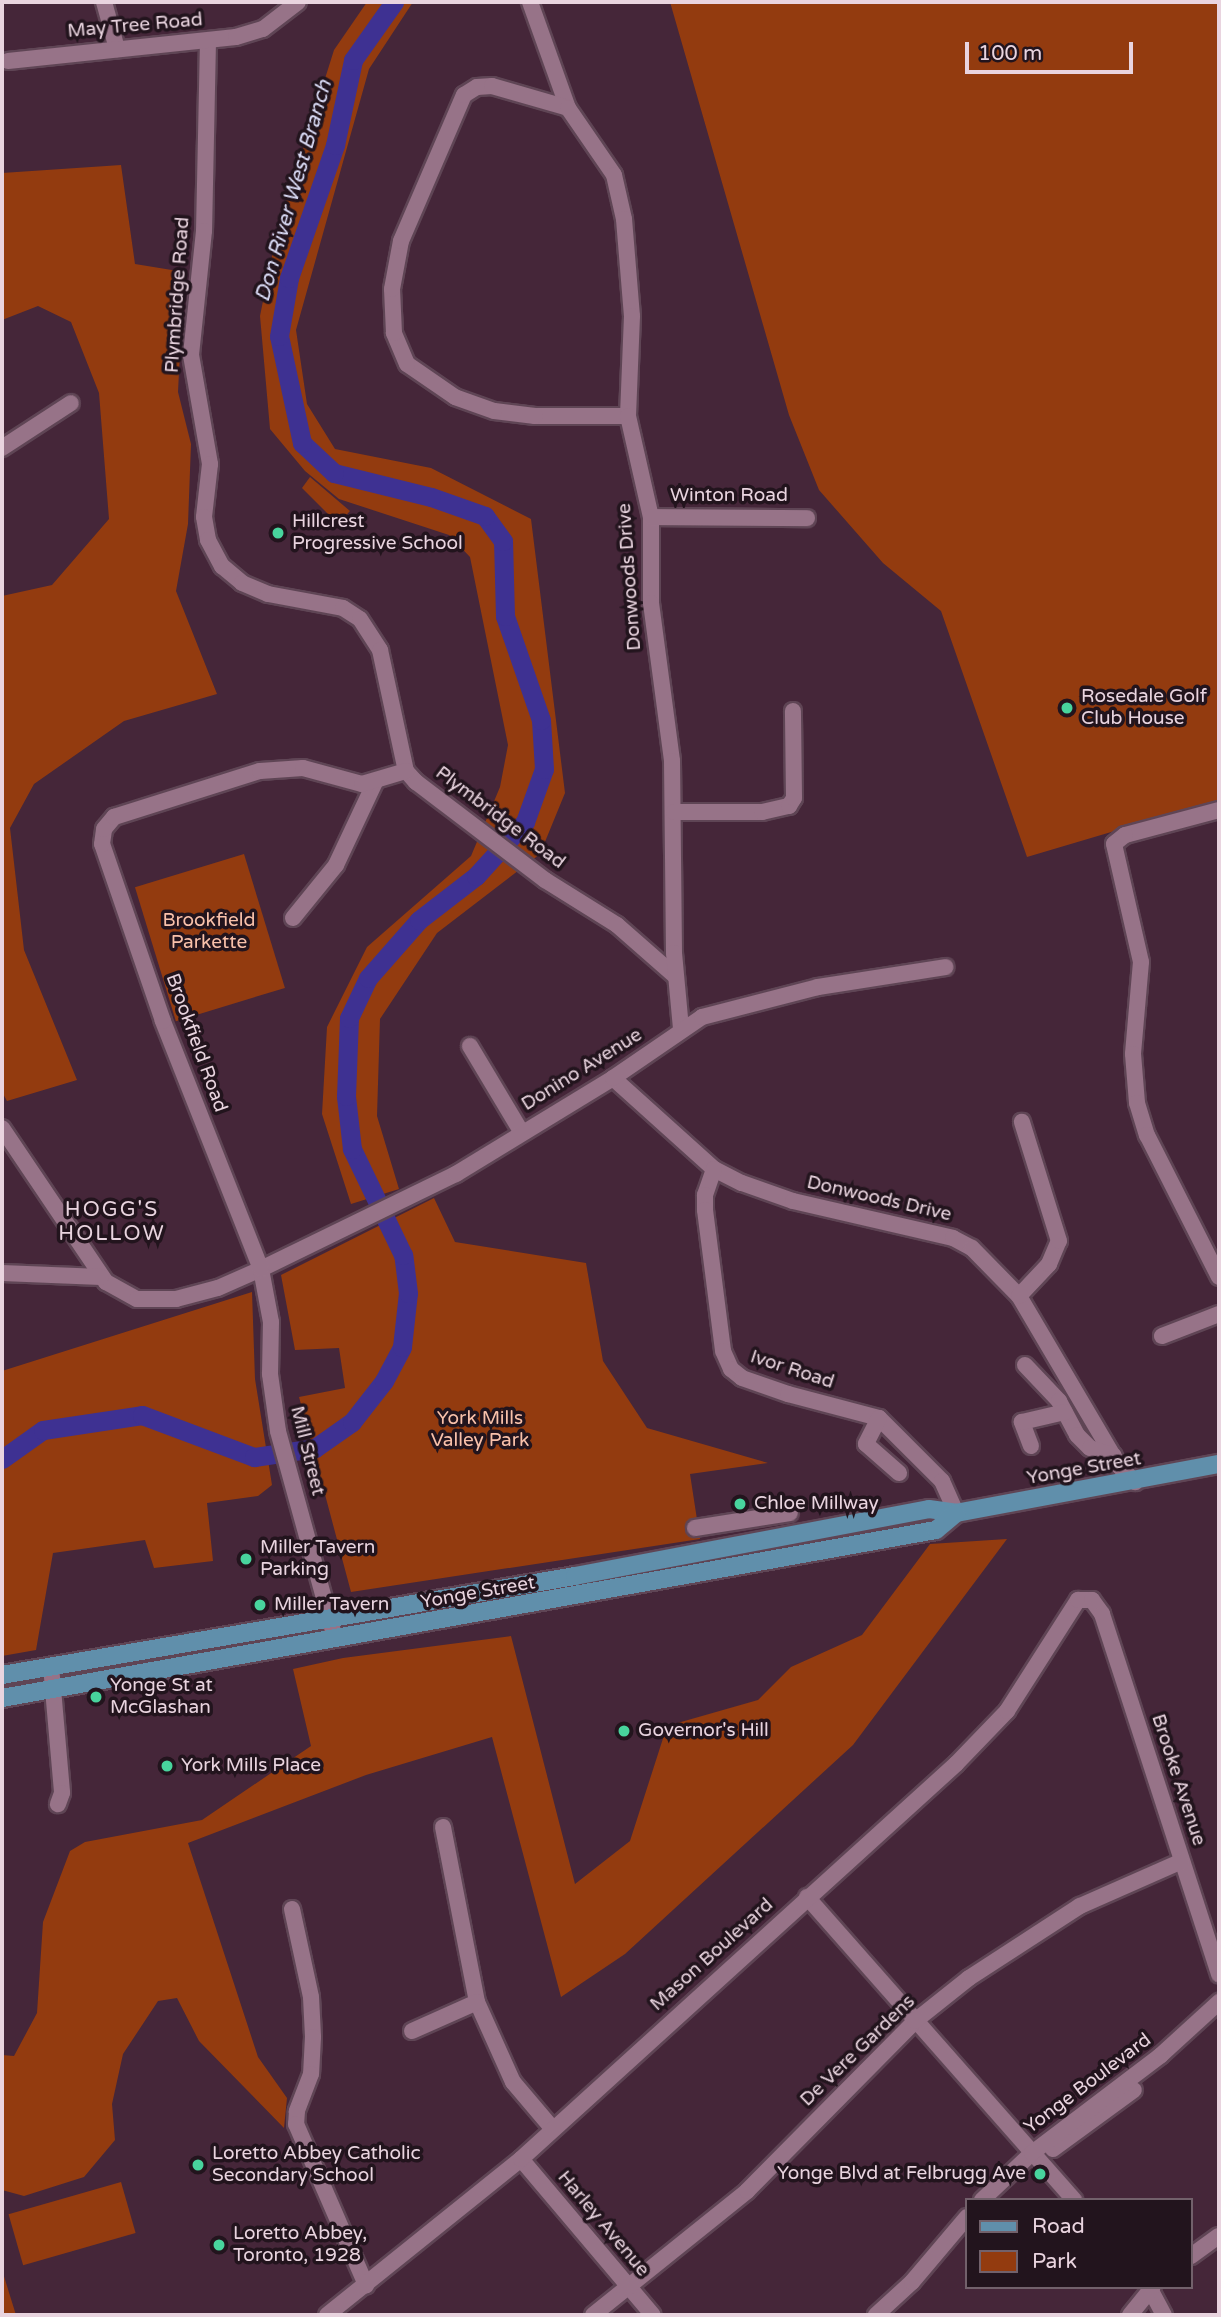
<!DOCTYPE html>
<style>
body{margin:0}
#map{position:relative;width:1221px;height:2317px;overflow:hidden;background:#452639;font-family:"Varela Round",sans-serif}
div>[style]{position:absolute}
[style*='--x']{left:calc(var(--x)*1px);top:calc(var(--y)*1px);width:calc(var(--w)*1px);rotate:calc(var(--a)*1deg)}
.green>*{inset:0;background:#933b0f;transform-origin:0 0}
.water>*{inset:0;background:#3e3192}
.round{border-radius:50%}
.river>*{height:19px;margin:-9.5px;padding:0 9.5px;transform-origin:9.5px;border-radius:9.5px;background:#3e3192}
.roads{filter:drop-shadow(2px 0 #5f4555) drop-shadow(-2px 0 #5f4555) drop-shadow(0 2px #5f4555) drop-shadow(0 -2px #5f4555)}
.minor>*{height:16px;margin:-8px;padding:0 8px;transform-origin:8px;border-radius:8px;background:#977388}
.major>*{height:18px;margin:-9px;padding:0 9px;transform-origin:9px;border-radius:9px;background:#608fab}
.dots>*{width:19px;height:19px;translate:-50% -50%;box-sizing:border-box;border:4px solid #22141d;border-radius:50%}
span{translate:-50% -50%;white-space:nowrap;text-align:center;line-height:1.15;-webkit-text-stroke:7px #22141d;paint-order:stroke}
.street-label{font-size:19px;color:#e9d4df}
.poi-label{font-size:19px;color:#e9d4df}
.left{translate:0 -50%;text-align:left}
.right{translate:-100% -50%;text-align:right}
.park-label{font-size:19px;color:#f9c1aa}
.water-label{font-size:21px;color:#dcddf8;font-style:italic}
.neighbourhood-label{font-size:21px;color:#e9d4df;letter-spacing:2px}
.frame{position:absolute;inset:0;border:4px solid #e9d4df;pointer-events:none}
.legend{position:absolute;left:965px;top:2198px;width:228px;height:91px;box-sizing:border-box;background:#22141d;border:2px solid #72616b;margin:0;padding:9px 12px;list-style:none;font-size:21px;color:#e9d4df}
.legend li{display:flex;align-items:center;gap:14px;height:35px}
.legend b{width:35px;border:2px solid #72616b}
.scale{position:absolute;left:965px;top:42px;width:168px;height:32px;box-sizing:border-box;border:4px solid #e9d4df;border-top:0;padding-left:9px;font-size:21px;line-height:24px;white-space:nowrap;color:#e9d4df;-webkit-text-stroke:5px #22141d;paint-order:stroke}
</style>
<div id="map">
<div class="green">
<i style="clip-path:polygon(367px 2px,413px 2px,369px 69px,296px 330px,307px 404px,335px 449px,431px 468px,531px 519px,565px 793px,540px 854px,437px 933px,380px 1019px,377px 1116px,399px 1189px,351px 1204px,322px 1114px,327px 1027px,367px 947px,471px 856px,500px 787px,508px 745px,470px 557px,449px 535px,339px 499px,305px 471px,270px 429px,260px 316px,277px 231px,334px 50px)"></i>
<i style="clip-path:polygon(670px 2px,1219px 2px,1219px 800px,1027px 857px,941px 611px,883px 563px,819px 490px,789px 415px)"></i>
<i style="clip-path:polygon(121px 165px,135px 264px,184px 272px,178px 392px,191px 444px,188px 524px,176px 591px,217px 694px,124px 721px,34px 784px,10px 828px,24px 950px,77px 1080px,7px 1101px,2px 1092px,2px 596px,52px 585px,109px 519px,99px 393px,71px 322px,38px 306px,2px 320px,2px 173px)"></i>
<i style="clip-path:polygon(310px 477px,350px 511px,338px 524px,302px 488px)"></i>
<i style="left:244px;top:854px;width:140px;height:114px;rotate:73deg"></i>
<i style="clip-path:polygon(434px 1198px,455px 1242px,586px 1263px,603px 1361px,647px 1428px,768px 1463px,690px 1474px,700px 1539px,351px 1592px,299px 1397px,345px 1388px,339px 1348px,295px 1350px,281px 1275px)"></i>
<i style="clip-path:polygon(252px 1292px,255px 1379px,272px 1485px,258px 1496px,207px 1503px,213px 1561px,154px 1568px,145px 1540px,53px 1553px,36px 1650px,2px 1656px,2px 1371px)"></i>
<i style="clip-path:polygon(1007px 1539px,853px 1745px,625px 1954px,561px 1997px,492px 1737px,366px 1775px,188px 1843px,258px 2057px,287px 2098px,284px 2128px,199px 2041px,177px 1998px,158px 2001px,123px 2054px,112px 2104px,115px 2140px,84px 2177px,24px 2196px,2px 2190px,2px 2055px,14px 2056px,37px 2013px,43px 1922px,70px 1851px,85px 1842px,202px 1820px,311px 1746px,293px 1669px,343px 1658px,511px 1636px,575px 1884px,630px 1841px,667px 1726px,758px 1700px,791px 1667px,862px 1635px,930px 1544px)"></i>
<i style="left:121px;top:2182px;width:53px;height:117px;rotate:74deg"></i>
<i style="clip-path:polygon(2px 2270px,16px 2315px,2px 2315px)"></i>
</div>
<div class="water">
<i class="round" style="left:303px;top:513px;width:16px;height:16px"></i>
</div>
<div class="river">
<i style="--x:2;--y:1459;--w:50;--a:-35.3"></i>
<i style="--x:43;--y:1430;--w:100;--a:-8.6"></i>
<i style="--x:142;--y:1415;--w:120;--a:20.6"></i>
<i style="--x:254;--y:1457;--w:62;--a:-8.4"></i>
<i style="--x:315;--y:1448;--w:45;--a:-35.1"></i>
<i style="--x:352;--y:1422;--w:52;--a:-52"></i>
<i style="--x:384;--y:1381;--w:38;--a:-62"></i>
<i style="--x:402;--y:1347;--w:54;--a:-83.7"></i>
<i style="--x:408;--y:1293;--w:38;--a:-97"></i>
<i style="--x:403;--y:1255;--w:118;--a:-115.7"></i>
<i style="--x:352;--y:1149;--w:53;--a:-96.5"></i>
<i style="--x:346;--y:1096;--w:78;--a:-87.8"></i>
<i style="--x:349;--y:1018;--w:44;--a:-64.6"></i>
<i style="--x:368;--y:978;--w:77;--a:-48.7"></i>
<i style="--x:419;--y:920;--w:72;--a:-37.7"></i>
<i style="--x:476;--y:876;--w:73;--a:-47.8"></i>
<i style="--x:525;--y:822;--w:56;--a:-70.3"></i>
<i style="--x:544;--y:769;--w:49;--a:-93.5"></i>
<i style="--x:541;--y:720;--w:110;--a:-109.1"></i>
<i style="--x:505;--y:616;--w:75;--a:-91.5"></i>
<i style="--x:503;--y:541;--w:31;--a:-126"></i>
<i style="--x:485;--y:516;--w:57;--a:-160.6"></i>
<i style="--x:431;--y:497;--w:100;--a:-166.1"></i>
<i style="--x:334;--y:473;--w:44;--a:-136.8"></i>
<i style="--x:302;--y:443;--w:109;--a:-102.1"></i>
<i style="--x:279;--y:336;--w:59;--a:-80.2"></i>
<i style="--x:289;--y:278;--w:141;--a:-70.9"></i>
<i style="--x:335;--y:145;--w:87;--a:-78"></i>
<i style="--x:353;--y:60;--w:71;--a:-54.7"></i>
</div>
<div class="roads">
<div class="minor">
<i style="--x:104;--y:2;--w:49;--a:74.5"></i>
<i style="--x:530;--y:2;--w:113;--a:70.3"></i>
<i style="--x:208;--y:41;--w:190;--a:91.2"></i>
<i style="--x:204;--y:231;--w:125;--a:96"></i>
<i style="--x:191;--y:355;--w:111;--a:80.1"></i>
<i style="--x:210;--y:464;--w:53;--a:96.5"></i>
<i style="--x:204;--y:517;--w:23;--a:80"></i>
<i style="--x:208;--y:540;--w:30;--a:62"></i>
<i style="--x:222;--y:566;--w:26;--a:40"></i>
<i style="--x:242;--y:583;--w:28;--a:23"></i>
<i style="--x:268;--y:594;--w:76;--a:10.6"></i>
<i style="--x:343;--y:608;--w:20;--a:33"></i>
<i style="--x:360;--y:619;--w:37;--a:57"></i>
<i style="--x:380;--y:650;--w:124;--a:77.9"></i>
<i style="--x:406;--y:771;--w:15;--a:48"></i>
<i style="--x:416;--y:782;--w:162;--a:37.2"></i>
<i style="--x:545;--y:880;--w:85;--a:32"></i>
<i style="--x:617;--y:925;--w:77;--a:41.3"></i>
<i style="--x:8;--y:61;--w:229;--a:-6"></i>
<i style="--x:236;--y:37;--w:28;--a:-17"></i>
<i style="--x:263;--y:29;--w:44;--a:-37.6"></i>
<i style="--x:628;--y:416;--w:93;--a:180"></i>
<i style="--x:535;--y:416;--w:41;--a:-173"></i>
<i style="--x:494;--y:411;--w:41;--a:-160.3"></i>
<i style="--x:455;--y:397;--w:58;--a:-145.5"></i>
<i style="--x:407;--y:364;--w:34;--a:-113"></i>
<i style="--x:394;--y:333;--w:44;--a:-92.6"></i>
<i style="--x:392;--y:289;--w:49;--a:-79.4"></i>
<i style="--x:401;--y:241;--w:159;--a:-66.7"></i>
<i style="--x:464;--y:95;--w:15;--a:-32"></i>
<i style="--x:477;--y:87;--w:15;--a:-4"></i>
<i style="--x:492;--y:86;--w:79;--a:16.1"></i>
<i style="--x:568;--y:108;--w:81;--a:55.5"></i>
<i style="--x:614;--y:175;--w:45;--a:77.2"></i>
<i style="--x:624;--y:219;--w:97;--a:85.3"></i>
<i style="--x:632;--y:316;--w:100;--a:92.3"></i>
<i style="--x:628;--y:416;--w:104;--a:77.2"></i>
<i style="--x:651;--y:517;--w:86;--a:90"></i>
<i style="--x:651;--y:603;--w:159;--a:82.4"></i>
<i style="--x:672;--y:761;--w:192;--a:89.4"></i>
<i style="--x:674;--y:953;--w:75;--a:84.7"></i>
<i style="--x:2;--y:448;--w:82;--a:-33.1"></i>
<i style="--x:651;--y:517;--w:156;--a:0.4"></i>
<i style="--x:1219;--y:810;--w:97;--a:165.1"></i>
<i style="--x:1125;--y:835;--w:14;--a:141"></i>
<i style="--x:1114;--y:844;--w:121;--a:77.1"></i>
<i style="--x:1141;--y:962;--w:92;--a:95"></i>
<i style="--x:1133;--y:1054;--w:49;--a:85.3"></i>
<i style="--x:1137;--y:1103;--w:34;--a:73"></i>
<i style="--x:1147;--y:1135;--w:159;--a:63.1"></i>
<i style="--x:674;--y:812;--w:88;--a:0"></i>
<i style="--x:762;--y:812;--w:28;--a:-13"></i>
<i style="--x:789;--y:806;--w:9;--a:-58"></i>
<i style="--x:794;--y:798;--w:87;--a:-90.7"></i>
<i style="--x:293;--y:918;--w:68;--a:-50.9"></i>
<i style="--x:336;--y:865;--w:92;--a:-64.8"></i>
<i style="--x:470;--y:1046;--w:101;--a:59.1"></i>
<i style="--x:613;--y:1078;--w:136;--a:42"></i>
<i style="--x:714;--y:1169;--w:31;--a:27"></i>
<i style="--x:742;--y:1183;--w:54;--a:19.4"></i>
<i style="--x:793;--y:1201;--w:164;--a:13"></i>
<i style="--x:953;--y:1238;--w:21;--a:28"></i>
<i style="--x:972;--y:1248;--w:67;--a:45.6"></i>
<i style="--x:1019;--y:1296;--w:197;--a:59.5"></i>
<i style="--x:1119;--y:1466;--w:23;--a:45"></i>
<i style="--x:2;--y:1128;--w:186;--a:56"></i>
<i style="--x:106;--y:1282;--w:35;--a:29"></i>
<i style="--x:137;--y:1299;--w:39;--a:0"></i>
<i style="--x:176;--y:1299;--w:43;--a:-14.7"></i>
<i style="--x:218;--y:1288;--w:47;--a:-23.8"></i>
<i style="--x:261;--y:1269;--w:217;--a:-26"></i>
<i style="--x:456;--y:1174;--w:184;--a:-31.4"></i>
<i style="--x:613;--y:1078;--w:108;--a:-34.4"></i>
<i style="--x:702;--y:1017;--w:120;--a:-14.5"></i>
<i style="--x:818;--y:987;--w:129;--a:-8.9"></i>
<i style="--x:714;--y:1169;--w:28;--a:109"></i>
<i style="--x:705;--y:1195;--w:15;--a:90"></i>
<i style="--x:705;--y:1210;--w:142;--a:82.7"></i>
<i style="--x:723;--y:1351;--w:20;--a:66"></i>
<i style="--x:731;--y:1369;--w:14;--a:39"></i>
<i style="--x:742;--y:1378;--w:49;--a:19.2"></i>
<i style="--x:788;--y:1394;--w:94;--a:14.8"></i>
<i style="--x:879;--y:1418;--w:89;--a:45"></i>
<i style="--x:942;--y:1481;--w:35;--a:66"></i>
<i style="--x:2;--y:1273;--w:99;--a:2.3"></i>
<i style="--x:1019;--y:1296;--w:44;--a:-46.8"></i>
<i style="--x:1049;--y:1264;--w:25;--a:-67"></i>
<i style="--x:1059;--y:1241;--w:125;--a:-107.3"></i>
<i style="--x:1162;--y:1336;--w:61;--a:-21.1"></i>
<i style="--x:1025;--y:1365;--w:50;--a:46.6"></i>
<i style="--x:1059;--y:1401;--w:38;--a:62"></i>
<i style="--x:1077;--y:1435;--w:18;--a:45"></i>
<i style="--x:1090;--y:1448;--w:25;--a:18"></i>
<i style="--x:879;--y:1418;--w:29;--a:117"></i>
<i style="--x:866;--y:1444;--w:44;--a:41.3"></i>
<i style="--x:1031;--y:1446;--w:26;--a:-111"></i>
<i style="--x:1022;--y:1422;--w:44;--a:-13.1"></i>
<i style="--x:695;--y:1528;--w:96;--a:-9"></i>
<i style="--x:333;--y:1631;--w:207;--a:-105.4"></i>
<i style="--x:278;--y:1431;--w:58;--a:-98"></i>
<i style="--x:270;--y:1374;--w:52;--a:-88.9"></i>
<i style="--x:271;--y:1322;--w:54;--a:-100.7"></i>
<i style="--x:261;--y:1269;--w:267;--a:-111.6"></i>
<i style="--x:163;--y:1021;--w:187;--a:-109"></i>
<i style="--x:102;--y:844;--w:15;--a:-82"></i>
<i style="--x:104;--y:829;--w:16;--a:-50"></i>
<i style="--x:114;--y:817;--w:153;--a:-17.5"></i>
<i style="--x:260;--y:771;--w:43;--a:-4"></i>
<i style="--x:303;--y:768;--w:61;--a:15.2"></i>
<i style="--x:362;--y:784;--w:46;--a:-16.5"></i>
<i style="--x:51;--y:1666;--w:127;--a:85"></i>
<i style="--x:62;--y:1793;--w:12;--a:110"></i>
<i style="--x:443;--y:1827;--w:178;--a:79"></i>
<i style="--x:477;--y:2002;--w:88;--a:65.8"></i>
<i style="--x:513;--y:2082;--w:60;--a:49.7"></i>
<i style="--x:807;--y:1897;--w:404;--a:48.6"></i>
<i style="--x:292;--y:1909;--w:90;--a:77.8"></i>
<i style="--x:311;--y:1997;--w:40;--a:87.1"></i>
<i style="--x:313;--y:2037;--w:37;--a:93"></i>
<i style="--x:311;--y:2074;--w:40;--a:111"></i>
<i style="--x:297;--y:2111;--w:13;--a:94"></i>
<i style="--x:296;--y:2124;--w:176;--a:66.5"></i>
<i style="--x:412;--y:2031;--w:71;--a:-24"></i>
<i style="--x:1053;--y:2149;--w:100;--a:-36.1"></i>
<i style="--x:521;--y:2159;--w:204;--a:49.8"></i>
<i style="--x:982;--y:2200;--w:69;--a:-43.2"></i>
<i style="--x:1032;--y:2153;--w:162;--a:-37.2"></i>
<i style="--x:1161;--y:2055;--w:79;--a:-42.4"></i>
<i style="--x:1191;--y:2256;--w:34;--a:-36"></i>
<i style="--x:1149;--y:2287;--w:32;--a:62"></i>
<i style="--x:327;--y:2315;--w:249;--a:-38.8"></i>
<i style="--x:521;--y:2159;--w:588;--a:-42.24"></i>
<i style="--x:956;--y:1764;--w:74;--a:-46.1"></i>
<i style="--x:1007;--y:1711;--w:132;--a:-57.4"></i>
<i style="--x:1078;--y:1600;--w:14;--a:0"></i>
<i style="--x:1092;--y:1600;--w:17;--a:54"></i>
<i style="--x:1102;--y:1614;--w:379;--a:72"></i>
<i style="--x:593;--y:2315;--w:198;--a:-38.8"></i>
<i style="--x:747;--y:2191;--w:239;--a:-45.3"></i>
<i style="--x:915;--y:2021;--w:69;--a:-38.5"></i>
<i style="--x:969;--y:1978;--w:132;--a:-33"></i>
<i style="--x:1080;--y:1906;--w:111;--a:-23.8"></i>
<i style="--x:876;--y:2315;--w:49;--a:-42.5"></i>
<i style="--x:912;--y:2282;--w:85;--a:-49.8"></i>
<i style="--x:1130;--y:2315;--w:36;--a:-51"></i>
</div>
<div class="major">
<i style="--x:2;--y:1675;--w:581;--a:-9.8"></i>
<i style="--x:575;--y:1576;--w:360;--a:-10.7"></i>
<i style="--x:929;--y:1509;--w:27;--a:8"></i>
<i style="--x:956;--y:1513;--w:268;--a:-10.6"></i>
<i style="--x:2;--y:1698;--w:949;--a:-10.2"></i>
<i style="--x:936;--y:1530;--w:26;--a:-40"></i>
</div>
</div>
<div class="dots">
<i style="left:278px;top:533px;background:#48d49d"></i>
<i style="left:1067px;top:708px;background:#48d49d"></i>
<i style="left:740px;top:1504px;background:#48d49d"></i>
<i style="left:246px;top:1559px;background:#48d49d"></i>
<i style="left:260px;top:1605px;background:#48d49d"></i>
<i style="left:96px;top:1697px;background:#48d49d"></i>
<i style="left:624px;top:1731px;background:#48d49d"></i>
<i style="left:167px;top:1766px;background:#48d49d"></i>
<i style="left:198px;top:2165px;background:#48d49d"></i>
<i style="left:1040px;top:2174px;background:#48d49d"></i>
<i style="left:219px;top:2245px;background:#48d49d"></i>
</div>
<div class="street-label">
<span style="left:135px;top:26px;rotate:-5deg">May Tree Road</span>
<span style="left:178px;top:295px;rotate:-86deg">Plymbridge Road</span>
<span style="left:729px;top:496px">Winton Road</span>
<span style="left:630px;top:577px;rotate:-94deg">Donwoods Drive</span>
<span style="left:500px;top:818px;rotate:37deg">Plymbridge Road</span>
<span style="left:196px;top:1043px;rotate:70deg">Brookfield Road</span>
<span style="left:582px;top:1070px;rotate:-32deg">Donino Avenue</span>
<span style="left:879px;top:1199px;rotate:13deg">Donwoods Drive</span>
<span style="left:792px;top:1370px;rotate:18deg">Ivor Road</span>
<span style="left:307px;top:1451px;rotate:76deg">Mill Street</span>
<span style="left:1084px;top:1469px;rotate:-10deg">Yonge Street</span>
<span style="left:478px;top:1593px;rotate:-10deg">Yonge Street</span>
<span style="left:1178px;top:1780px;rotate:72deg">Brooke Avenue</span>
<span style="left:712px;top:1955px;rotate:-42deg">Mason Boulevard</span>
<span style="left:858px;top:2051px;rotate:-44deg">De Vere Gardens</span>
<span style="left:1088px;top:2084px;rotate:-37deg">Yonge Boulevard</span>
<span style="left:603px;top:2224px;rotate:50deg">Harley Avenue</span>
</div>
<div class="poi-label">
<span class="left" style="left:292px;top:533px">Hillcrest<br>Progressive School</span>
<span class="left" style="left:1081px;top:708px">Rosedale Golf<br>Club House</span>
<span class="left" style="left:754px;top:1504px">Chloe Millway</span>
<span class="left" style="left:260px;top:1559px">Miller Tavern<br>Parking</span>
<span class="left" style="left:274px;top:1605px">Miller Tavern</span>
<span class="left" style="left:110px;top:1697px">Yonge St at<br>McGlashan</span>
<span class="left" style="left:638px;top:1731px">Governor's Hill</span>
<span class="left" style="left:181px;top:1766px">York Mills Place</span>
<span class="left" style="left:212px;top:2165px">Loretto Abbey Catholic<br>Secondary School</span>
<span class="right" style="left:1026px;top:2174px">Yonge Blvd at Felbrugg Ave</span>
<span class="left" style="left:233px;top:2245px">Loretto Abbey,<br>Toronto, 1928</span>
</div>
<div class="park-label">
<span style="left:209px;top:932px">Brookfield<br>Parkette</span>
<span style="left:480px;top:1430px">York Mills<br>Valley Park</span>
</div>
<div class="water-label">
<span style="left:294px;top:191px;rotate:-74deg">Don River West Branch</span>
</div>
<div class="neighbourhood-label">
<span style="left:112px;top:1222px">HOGG'S<br>HOLLOW</span>
</div>
<div class="frame"></div>
<ul class="legend">
<li><b style="height:9px;background:#608fab"></b>Road</li>
<li><b style="height:19px;background:#933b0f"></b>Park</li>
</ul>
<div class="scale">100 m</div>
</div>
